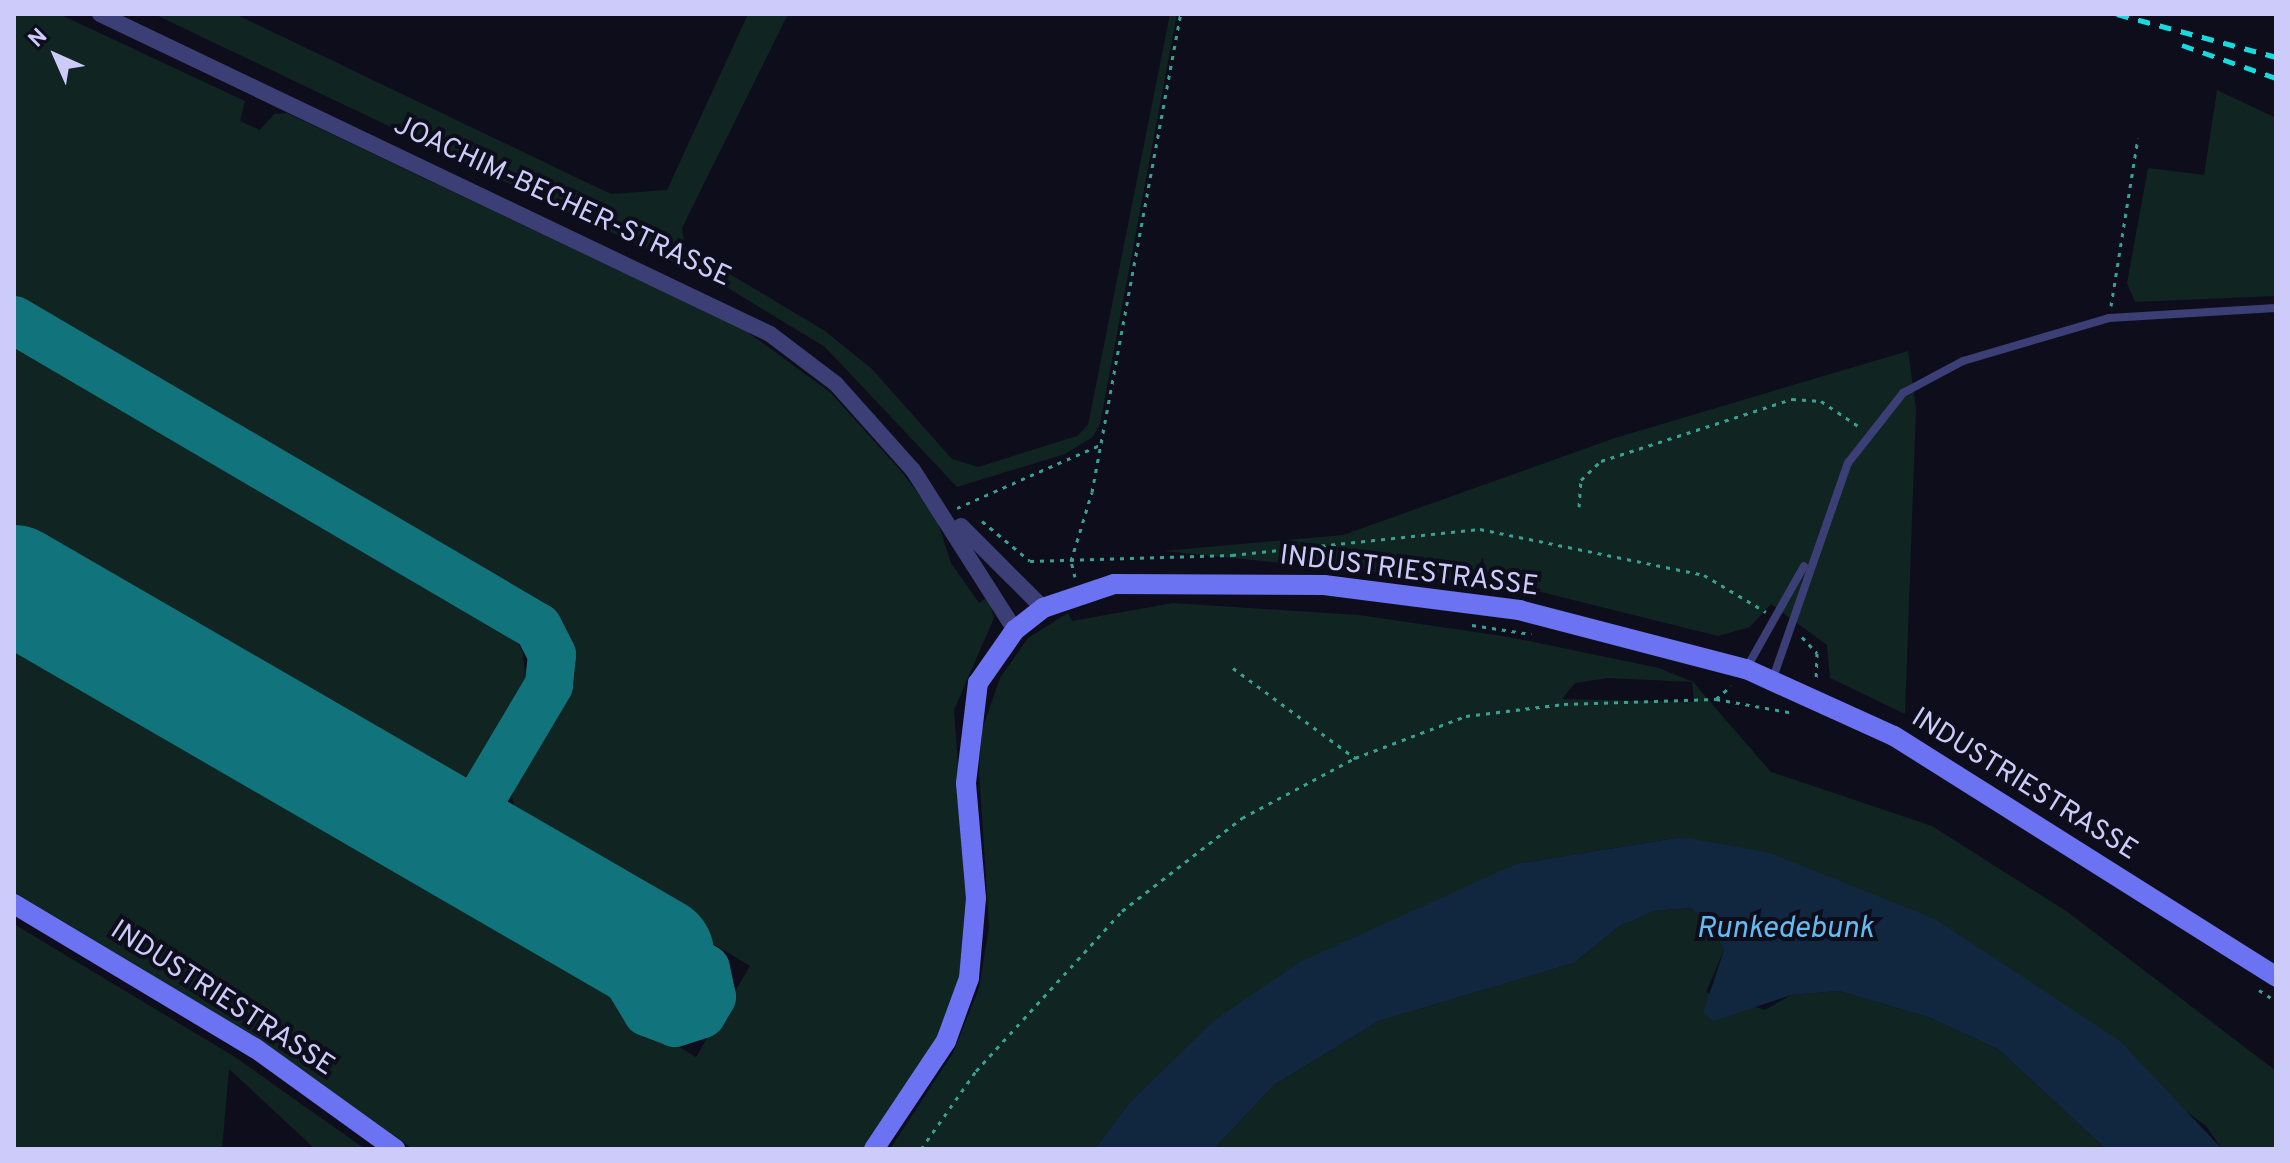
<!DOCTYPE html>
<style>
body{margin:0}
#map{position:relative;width:2290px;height:1163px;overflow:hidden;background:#0e0d1b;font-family:Overpass,sans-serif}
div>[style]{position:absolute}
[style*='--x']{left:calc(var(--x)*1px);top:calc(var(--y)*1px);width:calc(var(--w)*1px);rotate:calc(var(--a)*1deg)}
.green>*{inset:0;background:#102422}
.water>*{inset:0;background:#11273f}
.taxiway>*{height:48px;margin:-24px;padding:0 24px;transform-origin:24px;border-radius:24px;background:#11747c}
.runway>*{height:118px;margin:-59px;padding:0 59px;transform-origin:59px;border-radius:59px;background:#11747c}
.path>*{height:3px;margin-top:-1.5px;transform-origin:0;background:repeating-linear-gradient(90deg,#37a292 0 4px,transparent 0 10px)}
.lane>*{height:8px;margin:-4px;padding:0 4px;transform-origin:4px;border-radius:4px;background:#3c3f76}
.street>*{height:16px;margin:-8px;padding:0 8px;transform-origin:8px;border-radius:8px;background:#3c3f76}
.secondary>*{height:20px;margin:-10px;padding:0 10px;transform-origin:10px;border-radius:10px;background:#6b73f2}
.rail>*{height:5px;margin-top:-2.5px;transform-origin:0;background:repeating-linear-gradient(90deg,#14dbdd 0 12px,transparent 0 22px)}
span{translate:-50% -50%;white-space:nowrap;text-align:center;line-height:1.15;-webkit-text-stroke:8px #0e0d1b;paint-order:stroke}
.street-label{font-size:28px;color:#cccbfa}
.water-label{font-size:30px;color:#62bcf1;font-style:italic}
.frame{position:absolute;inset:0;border:16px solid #cccbfa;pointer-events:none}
.north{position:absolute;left:16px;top:16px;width:80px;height:80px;-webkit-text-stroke:6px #0e0d1b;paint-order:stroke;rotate:315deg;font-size:22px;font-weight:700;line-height:32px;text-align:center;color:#cccbfa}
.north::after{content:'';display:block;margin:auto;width:28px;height:36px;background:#cccbfa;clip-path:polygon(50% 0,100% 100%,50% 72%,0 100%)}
</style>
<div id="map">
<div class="green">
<i style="clip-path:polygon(14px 14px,59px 14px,245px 101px,240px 121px,260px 130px,274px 114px,287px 113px,746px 331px,830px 392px,901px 471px,936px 517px,951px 563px,979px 603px,988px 597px,994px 618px,954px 710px,967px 887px,959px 980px,937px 1040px,864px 1149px,413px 1149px,263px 1042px,14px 892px,14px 631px,605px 975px,627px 1016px,696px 1057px,750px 966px,519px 826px,510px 789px,563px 690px,570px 659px,544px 614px,14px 303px)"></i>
<i style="clip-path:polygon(154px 14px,235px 14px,611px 194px,667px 190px,748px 14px,788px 14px,682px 228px,685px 247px,825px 331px,872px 369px,952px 459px,978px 467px,1077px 436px,1088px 425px,1170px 14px,1177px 14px,1100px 424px,1093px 437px,1065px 454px,957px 487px,825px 347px,728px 288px)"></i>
<i style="clip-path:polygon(2217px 90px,2276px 118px,2276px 296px,2135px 302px,2127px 283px,2148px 168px,2204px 175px)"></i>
<i style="clip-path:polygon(14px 338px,511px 630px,523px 653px,526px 687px,487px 762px,454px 783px,428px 779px,14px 539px)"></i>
<i style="clip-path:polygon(1908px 351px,1916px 408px,1905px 714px,1830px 678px,1827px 645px,1771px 604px,1750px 627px,1718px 636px,1521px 587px,1163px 551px,1343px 535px,1615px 438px)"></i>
<i style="clip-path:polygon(evenodd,1173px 603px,1359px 615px,1509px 637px,1659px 668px,1693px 682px,1771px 772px,1932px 826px,2069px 913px,2276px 1071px,2276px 1149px,2222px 1149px,2207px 1127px,1935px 919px,1682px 837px,1516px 864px,1129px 1103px,1095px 1149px,890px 1149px,953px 1053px,979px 988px,989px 927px,979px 770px,982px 730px,1000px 678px,1028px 638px,1068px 613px,1072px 621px,1173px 603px,1608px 678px,1692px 682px,1694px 702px,1562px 699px,1575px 683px,1608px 678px)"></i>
<i style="clip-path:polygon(1691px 908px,1715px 927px,1724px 950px,1706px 992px,1765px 1010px,1791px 995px,1839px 991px,1928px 1017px,1998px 1049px,2106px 1149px,1214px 1149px,1274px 1085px,1379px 1021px,1574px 963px,1618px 927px,1654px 911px)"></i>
<i style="clip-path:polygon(14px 924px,235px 1057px,365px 1149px,315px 1149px,229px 1069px,222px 1149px,14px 1149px)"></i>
</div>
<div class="water">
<i style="clip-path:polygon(1682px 837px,1770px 853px,1935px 919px,2120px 1041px,2222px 1149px,2106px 1149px,1998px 1049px,1928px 1017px,1839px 991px,1791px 995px,1714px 1021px,1703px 1013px,1724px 950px,1714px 927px,1691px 908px,1654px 911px,1618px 927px,1574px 963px,1379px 1021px,1274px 1085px,1214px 1149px,1095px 1149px,1129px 1103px,1215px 1020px,1300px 962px,1516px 864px)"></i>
</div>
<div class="taxiway">
<i style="--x:14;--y:320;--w:607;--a:30.37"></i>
<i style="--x:538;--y:627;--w:31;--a:63"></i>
<i style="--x:552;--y:655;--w:30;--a:96"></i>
<i style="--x:549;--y:685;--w:135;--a:120.7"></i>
<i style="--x:480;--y:801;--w:36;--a:150"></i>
<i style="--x:449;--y:819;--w:38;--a:-173"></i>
<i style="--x:480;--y:801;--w:30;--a:92"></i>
<i style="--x:479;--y:831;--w:30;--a:64"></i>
<i style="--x:492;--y:858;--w:64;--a:32.9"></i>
<i style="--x:591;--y:919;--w:109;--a:58.9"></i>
<i style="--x:647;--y:1012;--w:30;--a:21"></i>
<i style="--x:675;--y:1023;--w:28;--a:-18"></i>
<i style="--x:702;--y:1014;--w:20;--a:-60"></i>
<i style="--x:712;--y:997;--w:29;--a:-102"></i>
<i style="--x:706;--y:969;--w:18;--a:-146"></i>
<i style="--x:691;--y:959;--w:36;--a:-174"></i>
</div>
<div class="runway">
<i style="--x:14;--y:584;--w:741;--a:30.06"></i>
</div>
<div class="path">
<i style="--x:2111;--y:306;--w:170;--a:-80.9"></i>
<i style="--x:1579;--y:507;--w:27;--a:-86"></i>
<i style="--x:1581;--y:480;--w:28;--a:-44"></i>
<i style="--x:1601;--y:461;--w:201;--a:-18"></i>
<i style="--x:1792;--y:399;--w:29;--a:4"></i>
<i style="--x:1821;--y:401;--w:48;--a:34"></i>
<i style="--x:957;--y:508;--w:156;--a:-23.8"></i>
<i style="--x:982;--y:521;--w:62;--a:39.8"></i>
<i style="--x:1030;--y:561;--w:202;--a:-1.7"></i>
<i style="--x:1232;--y:555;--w:249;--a:-6"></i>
<i style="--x:1480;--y:529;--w:229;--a:11.6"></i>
<i style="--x:1704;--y:575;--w:72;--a:30.8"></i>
<i style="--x:1075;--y:577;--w:16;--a:-104"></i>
<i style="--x:1071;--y:561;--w:72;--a:-73.1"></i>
<i style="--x:1092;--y:492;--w:486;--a:-79.5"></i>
<i style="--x:1472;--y:625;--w:60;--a:8.7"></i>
<i style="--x:1802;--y:637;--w:22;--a:47"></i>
<i style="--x:1817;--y:653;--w:26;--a:92"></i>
<i style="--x:1233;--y:668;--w:152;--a:36.4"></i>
<i style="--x:1716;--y:699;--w:20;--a:-41"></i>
<i style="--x:2259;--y:990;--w:20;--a:33"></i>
<i style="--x:921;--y:1149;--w:95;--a:-54.8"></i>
<i style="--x:976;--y:1071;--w:217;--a:-47.6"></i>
<i style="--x:1122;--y:911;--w:152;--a:-37.8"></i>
<i style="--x:1242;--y:818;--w:128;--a:-28"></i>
<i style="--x:1355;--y:758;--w:119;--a:-20.7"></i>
<i style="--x:1466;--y:716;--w:99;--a:-7"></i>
<i style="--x:1564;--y:704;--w:152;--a:-1.9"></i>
<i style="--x:1716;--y:699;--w:79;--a:10.2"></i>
</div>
<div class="lane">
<i style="--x:1746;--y:669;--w:118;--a:-60.6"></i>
<i style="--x:1773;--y:678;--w:228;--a:-70.8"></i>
<i style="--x:1848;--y:463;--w:89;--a:-51.8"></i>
<i style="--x:1903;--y:393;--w:68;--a:-28.1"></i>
<i style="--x:1963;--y:361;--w:152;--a:-16.4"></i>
<i style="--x:2109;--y:318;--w:167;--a:-3.4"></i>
</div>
<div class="street">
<i style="--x:100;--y:14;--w:742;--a:25.53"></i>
<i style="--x:770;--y:334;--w:83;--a:37.1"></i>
<i style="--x:836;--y:384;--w:115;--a:48.2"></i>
<i style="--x:913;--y:470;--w:190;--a:57.5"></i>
<i style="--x:961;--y:526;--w:116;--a:45"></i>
</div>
<div class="secondary">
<i style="--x:14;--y:904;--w:281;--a:30.9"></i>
<i style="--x:255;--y:1048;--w:173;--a:35.8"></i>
<i style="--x:874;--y:1149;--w:130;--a:-56.3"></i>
<i style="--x:946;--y:1041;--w:67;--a:-69.9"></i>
<i style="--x:969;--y:978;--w:80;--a:-85"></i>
<i style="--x:976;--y:898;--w:115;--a:-95"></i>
<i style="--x:966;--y:783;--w:101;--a:-83.2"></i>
<i style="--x:978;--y:683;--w:65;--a:-55.1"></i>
<i style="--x:1015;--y:630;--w:36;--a:-38"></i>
<i style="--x:1043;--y:608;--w:75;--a:-18.7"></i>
<i style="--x:1114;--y:584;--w:210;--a:0.3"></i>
<i style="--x:1324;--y:585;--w:197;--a:7.3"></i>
<i style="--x:1519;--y:610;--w:235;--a:14.6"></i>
<i style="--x:1746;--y:669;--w:162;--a:24.4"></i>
<i style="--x:1894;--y:736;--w:452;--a:32.2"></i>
</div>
<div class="rail">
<i style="--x:2117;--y:14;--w:165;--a:15.1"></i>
<i style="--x:2182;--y:45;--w:100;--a:19.3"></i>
</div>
<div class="street-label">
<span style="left:562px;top:202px;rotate:25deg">JOACHIM-BECHER-STRASSE</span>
<span style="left:1409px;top:572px;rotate:7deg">INDUSTRIESTRASSE</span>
<span style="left:2024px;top:785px;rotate:32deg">INDUSTRIESTRASSE</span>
<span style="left:222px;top:999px;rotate:33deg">INDUSTRIESTRASSE</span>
</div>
<div class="water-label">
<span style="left:1785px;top:930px">Runkedebunk</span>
</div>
<div class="frame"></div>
<div class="north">N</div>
</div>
